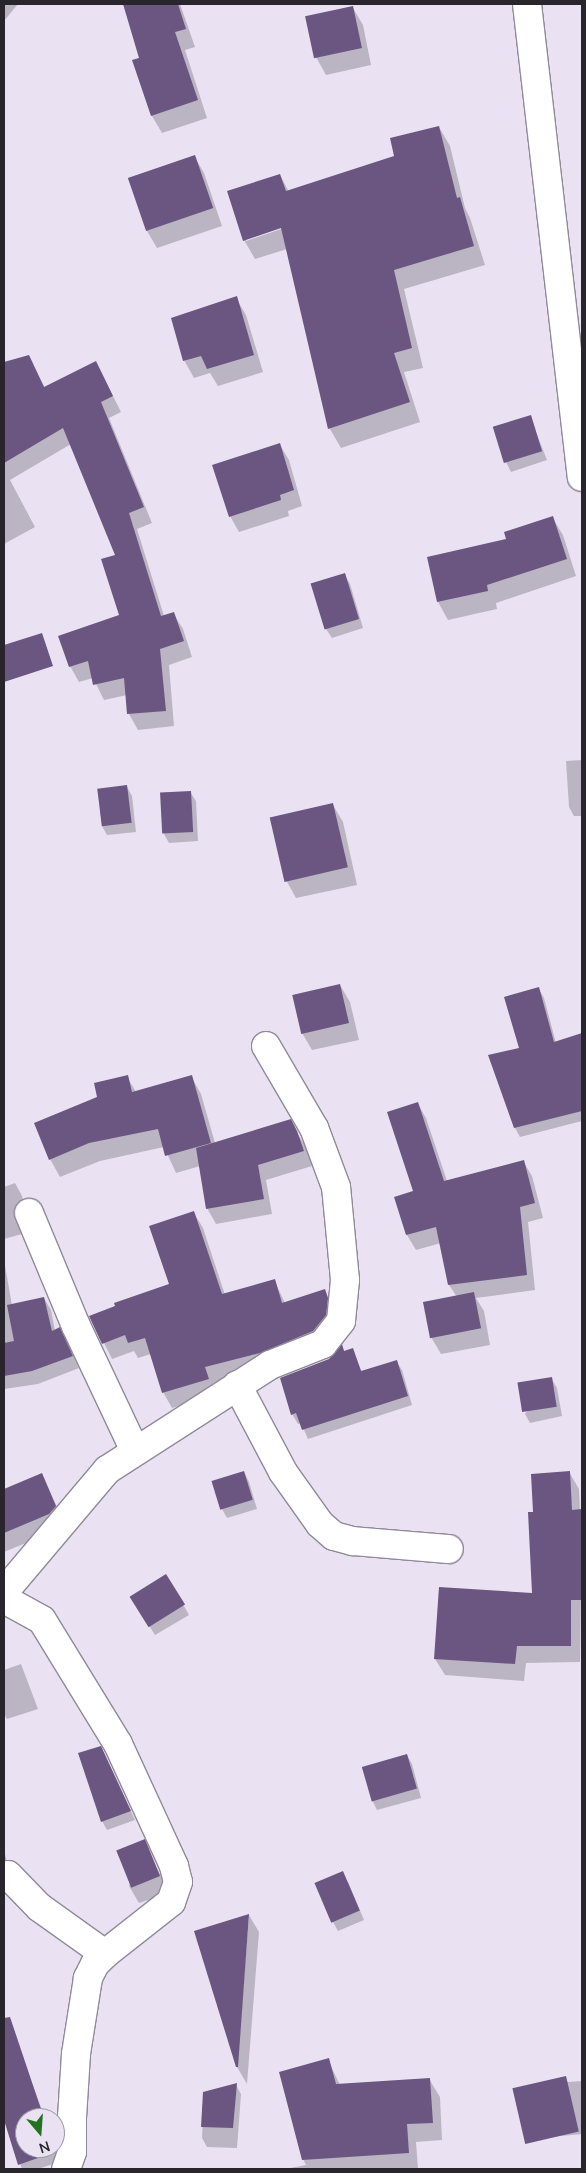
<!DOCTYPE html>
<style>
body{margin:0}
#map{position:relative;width:586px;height:2173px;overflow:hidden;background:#eae2f3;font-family:"Nunito Sans",sans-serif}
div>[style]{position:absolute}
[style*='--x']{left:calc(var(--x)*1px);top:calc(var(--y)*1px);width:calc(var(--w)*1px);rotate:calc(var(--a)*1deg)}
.shadow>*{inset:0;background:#0003}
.building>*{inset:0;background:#6a5681;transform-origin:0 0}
.roads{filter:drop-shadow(1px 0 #908998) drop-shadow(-1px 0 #908998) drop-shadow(0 1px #908998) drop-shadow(0 -1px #908998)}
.minor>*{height:28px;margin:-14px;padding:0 14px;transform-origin:14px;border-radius:14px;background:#fff}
span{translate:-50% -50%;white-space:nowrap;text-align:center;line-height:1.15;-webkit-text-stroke:5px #eae2f3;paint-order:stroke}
.frame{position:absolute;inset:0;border:5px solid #28262c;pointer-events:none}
.north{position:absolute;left:15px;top:2108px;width:50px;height:50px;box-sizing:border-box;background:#eae2f3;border:1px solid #9c97a3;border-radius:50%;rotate:162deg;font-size:14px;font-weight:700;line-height:20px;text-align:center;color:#28262c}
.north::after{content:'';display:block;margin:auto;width:18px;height:22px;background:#21741d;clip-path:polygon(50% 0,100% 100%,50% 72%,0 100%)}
</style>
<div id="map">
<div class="shadow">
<i style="clip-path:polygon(4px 4px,18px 4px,4px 21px)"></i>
<i style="clip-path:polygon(138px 4px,180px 4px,195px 47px,185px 50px,207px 118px,162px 133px,152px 116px,134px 61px,141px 59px,125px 8px)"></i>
<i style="clip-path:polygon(353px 8px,363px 25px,371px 65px,326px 75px,316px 57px)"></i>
<i style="clip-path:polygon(evenodd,439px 127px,450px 146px,465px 208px,470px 218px,485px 265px,404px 289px,423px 368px,404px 372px,420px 422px,341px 448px,330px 429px,287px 249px,255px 259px,244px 240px,280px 175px,289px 192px,396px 157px,439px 127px,287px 225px,287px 227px,246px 241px,246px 238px,287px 225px)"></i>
<i style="clip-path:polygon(194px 156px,204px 173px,222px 226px,157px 248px,147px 231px,129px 178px)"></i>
<i style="clip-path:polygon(236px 298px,246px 315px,263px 372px,218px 386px,210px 373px,194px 378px,184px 360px)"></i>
<i style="clip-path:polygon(28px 356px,45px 388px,104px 378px,121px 412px,109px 418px,152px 523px,137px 529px,164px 616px,173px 613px,183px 629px,192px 657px,169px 665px,174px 726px,138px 730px,129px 714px,127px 695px,104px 700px,93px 678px,79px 682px,70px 666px,120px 616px,117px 555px,71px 444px,10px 480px,35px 527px,4px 544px,4px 363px)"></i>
<i style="clip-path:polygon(530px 417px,547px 460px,511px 472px,506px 462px)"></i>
<i style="clip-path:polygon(280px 445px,289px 460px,302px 506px,288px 511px,289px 516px,239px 532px,230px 516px)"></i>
<i style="clip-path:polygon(552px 517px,563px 535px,576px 576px,496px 603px,497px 609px,448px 620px,438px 602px,429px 558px,508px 540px)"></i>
<i style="clip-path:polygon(344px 574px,350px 584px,363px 628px,332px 638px,326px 629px)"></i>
<i style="clip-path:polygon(582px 760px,582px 816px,574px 816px,569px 807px,566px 761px)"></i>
<i style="clip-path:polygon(127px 787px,132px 796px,136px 832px,107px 835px,102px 826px,98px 790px)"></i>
<i style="clip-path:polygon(190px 792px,196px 801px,198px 841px,169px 843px,164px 834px)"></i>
<i style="clip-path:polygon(333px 805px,343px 822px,357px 885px,296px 898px,286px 880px)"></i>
<i style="clip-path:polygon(340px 985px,350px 1002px,359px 1040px,312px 1050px,302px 1033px)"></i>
<i style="clip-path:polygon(539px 989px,544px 998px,556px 1043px,582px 1035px,582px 1121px,520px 1137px,515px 1128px,490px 1056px,520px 1048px)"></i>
<i style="clip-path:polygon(191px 1076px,201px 1094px,215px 1143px,290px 1121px,306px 1147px,312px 1166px,266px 1180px,272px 1214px,216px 1224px,207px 1208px,200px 1166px,176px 1173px,164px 1147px,100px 1161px,60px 1177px,50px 1159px,98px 1098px,127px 1077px,136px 1092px)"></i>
<i style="clip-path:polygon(418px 1104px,426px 1118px,447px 1181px,523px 1161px,532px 1176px,543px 1218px,528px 1222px,535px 1290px,476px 1298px,484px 1311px,490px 1345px,441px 1354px,431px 1337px,425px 1303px,457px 1297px,449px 1285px,441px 1243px,416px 1250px,407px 1235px,396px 1198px,414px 1192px)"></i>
<i style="clip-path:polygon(15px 1183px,22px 1196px,27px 1213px,20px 1223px,22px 1234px,4px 1239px,4px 1187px)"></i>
<i style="clip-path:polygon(194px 1213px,203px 1228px,225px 1295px,274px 1280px,285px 1303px,324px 1291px,333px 1306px,334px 1331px,269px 1368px,213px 1383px,217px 1395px,172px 1408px,163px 1392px,151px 1354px,138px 1358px,134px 1351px,112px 1359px,91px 1317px,170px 1284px)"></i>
<i style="clip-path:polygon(4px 1260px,12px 1305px,44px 1298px,51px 1310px,55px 1331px,66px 1341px,79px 1368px,38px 1384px,4px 1389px)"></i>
<i style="clip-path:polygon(342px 1347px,345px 1352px,352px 1349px,362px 1372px,396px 1361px,402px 1370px,412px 1405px,308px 1439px,301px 1423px,298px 1424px,292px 1414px,329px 1360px)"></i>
<i style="clip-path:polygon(551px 1378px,557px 1388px,562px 1416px,530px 1423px,525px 1414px)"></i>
<i style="clip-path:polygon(244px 1472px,249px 1482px,257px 1509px,227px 1518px,222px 1509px)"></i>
<i style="clip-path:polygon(569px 1472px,579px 1489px,580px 1510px,582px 1512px,580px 1662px,526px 1663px,524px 1681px,445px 1675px,435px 1659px,533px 1595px,535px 1513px)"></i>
<i style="clip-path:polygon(42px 1475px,64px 1522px,58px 1530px,4px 1552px,4px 1515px,7px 1515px,4px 1508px,4px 1491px)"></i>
<i style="clip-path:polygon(137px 1606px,184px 1606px,189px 1615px,155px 1635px)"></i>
<i style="clip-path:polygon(21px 1664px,38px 1709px,7px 1719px,4px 1714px,4px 1670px)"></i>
<i style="clip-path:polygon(407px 1755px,412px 1764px,421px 1798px,377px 1810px,372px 1800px)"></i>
<i style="clip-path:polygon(105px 1756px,135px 1820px,107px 1830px,102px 1821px)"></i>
<i style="clip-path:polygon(144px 1841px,169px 1893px,139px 1903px,129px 1886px)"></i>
<i style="clip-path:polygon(4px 1851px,7px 1861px,4px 1862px)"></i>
<i style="clip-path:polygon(348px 1882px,364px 1920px,338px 1931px,333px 1922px)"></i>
<i style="clip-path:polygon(249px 1915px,259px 1932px,247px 2084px,237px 2067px)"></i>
<i style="clip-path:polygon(328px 2060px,340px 2085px,429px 2079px,440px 2097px,442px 2140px,416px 2142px,418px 2169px,285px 2169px,306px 2165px,303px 2159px)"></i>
<i style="clip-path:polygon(26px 2068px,45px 2118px,25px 2118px,25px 2148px,55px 2148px,59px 2162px,38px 2169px,22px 2169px,6px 2122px,4px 2123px,4px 2076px)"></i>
<i style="clip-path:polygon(565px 2078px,568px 2082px,582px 2081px,582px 2134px,531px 2139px)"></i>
<i style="clip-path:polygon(236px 2085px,241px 2094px,237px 2148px,207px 2147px,202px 2138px,204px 2093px)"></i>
</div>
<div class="building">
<i style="clip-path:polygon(123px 4px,178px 4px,186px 29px,175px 32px,198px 100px,151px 116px,132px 60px,139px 58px)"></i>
<i style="left:353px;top:6px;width:43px;height:49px;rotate:78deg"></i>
<i style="clip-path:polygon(439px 126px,457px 198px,460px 197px,474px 246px,394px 270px,412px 348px,394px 353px,410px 402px,328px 429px,281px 228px,243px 241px,227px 191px,280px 174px,286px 191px,394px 156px,390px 138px)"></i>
<i style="left:195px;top:155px;width:56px;height:71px;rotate:71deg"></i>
<i style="clip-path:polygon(237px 296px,254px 355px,207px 369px,201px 356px,183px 361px,171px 318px)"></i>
<i style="clip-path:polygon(29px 355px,44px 387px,96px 361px,113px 396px,101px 402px,144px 507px,129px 513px,161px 616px,174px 612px,184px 641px,160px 649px,166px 711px,127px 714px,124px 678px,93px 685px,88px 661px,69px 667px,58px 636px,119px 615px,101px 559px,115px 555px,63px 428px,4px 463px,4px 362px)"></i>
<i style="left:531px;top:415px;width:38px;height:40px;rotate:73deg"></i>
<i style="clip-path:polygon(280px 443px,294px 490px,280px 495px,281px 500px,229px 517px,212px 465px)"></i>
<i style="clip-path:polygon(553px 516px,567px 559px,487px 585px,488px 591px,437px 602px,427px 557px,506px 539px,504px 532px)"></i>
<i style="left:345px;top:573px;width:48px;height:36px;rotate:73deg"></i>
<i style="clip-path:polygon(42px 633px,53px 666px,4px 682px,4px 645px)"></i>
<i style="left:127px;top:785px;width:38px;height:30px;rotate:83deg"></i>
<i style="left:191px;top:791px;width:41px;height:31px;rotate:87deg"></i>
<i style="left:333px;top:803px;width:66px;height:65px;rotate:77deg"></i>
<i style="left:340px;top:984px;width:40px;height:49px;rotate:77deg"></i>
<i style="clip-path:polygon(539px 987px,554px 1042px,582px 1033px,582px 1111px,514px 1128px,488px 1055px,519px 1048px,504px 997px)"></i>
<i style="clip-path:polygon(128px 1075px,132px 1092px,192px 1075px,211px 1143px,165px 1156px,158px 1129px,89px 1143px,49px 1160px,34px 1123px,97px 1097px,94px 1083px)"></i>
<i style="clip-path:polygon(418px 1102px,444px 1181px,524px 1160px,535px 1203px,520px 1207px,527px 1275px,448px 1285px,436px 1227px,406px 1235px,394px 1197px,413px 1191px,387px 1112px)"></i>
<i style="clip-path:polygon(291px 1119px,297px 1131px,304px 1151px,258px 1165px,264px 1199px,206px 1209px,196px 1148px)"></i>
<i style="clip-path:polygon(194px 1211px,222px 1294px,275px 1279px,282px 1303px,325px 1289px,328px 1298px,326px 1315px,313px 1331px,260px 1353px,205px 1367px,209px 1379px,162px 1393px,145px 1338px,128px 1343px,125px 1335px,102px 1344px,89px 1316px,115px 1306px,114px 1303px,169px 1284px,149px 1226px)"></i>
<i style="left:474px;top:1292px;width:37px;height:52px;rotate:79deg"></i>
<i style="clip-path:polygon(44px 1297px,52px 1331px,60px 1327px,73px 1356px,32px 1371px,4px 1376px,4px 1343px,14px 1341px,7px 1305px)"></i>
<i style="clip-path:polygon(342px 1344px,344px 1351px,353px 1348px,361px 1371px,397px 1360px,408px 1396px,302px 1430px,296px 1413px,291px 1415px,280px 1378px,329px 1359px)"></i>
<i style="left:552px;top:1377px;width:30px;height:35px;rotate:81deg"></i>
<i style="left:244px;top:1471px;width:30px;height:34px;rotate:73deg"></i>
<i style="clip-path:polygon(570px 1471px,572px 1510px,582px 1509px,582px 1600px,571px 1600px,571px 1646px,517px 1646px,515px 1664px,434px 1659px,439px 1587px,532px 1593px,528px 1512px,533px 1512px,531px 1474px)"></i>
<i style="clip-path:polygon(42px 1473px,56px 1506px,49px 1514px,4px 1533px,4px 1489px)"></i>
<i style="left:166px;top:1574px;width:36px;height:43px;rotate:58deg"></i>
<i style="clip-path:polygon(101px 1746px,131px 1811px,101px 1822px,78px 1753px)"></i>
<i style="left:407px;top:1754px;width:36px;height:47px;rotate:74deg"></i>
<i style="left:145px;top:1839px;width:40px;height:31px;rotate:68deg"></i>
<i style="left:343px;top:1871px;width:43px;height:31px;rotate:67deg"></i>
<i style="clip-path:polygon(249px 1914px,238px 2067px,236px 2067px,194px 1931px)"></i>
<i style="clip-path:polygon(10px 2017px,44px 2118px,25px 2118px,25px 2148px,54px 2148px,55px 2152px,18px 2165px,4px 2120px,4px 2018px)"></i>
<i style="clip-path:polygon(329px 2058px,336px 2084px,430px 2078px,433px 2123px,407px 2124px,409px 2153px,302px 2160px,279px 2072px)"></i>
<i style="left:566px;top:2076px;width:57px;height:55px;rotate:77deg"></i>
<i style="clip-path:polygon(237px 2083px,233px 2128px,201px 2127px,203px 2092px)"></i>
</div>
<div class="roads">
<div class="minor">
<i style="--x:527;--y:4;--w:476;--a:83.4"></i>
<i style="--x:29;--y:1213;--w:122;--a:67.4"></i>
<i style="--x:76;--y:1326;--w:138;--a:64.7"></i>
<i style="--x:237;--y:1385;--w:98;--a:62.1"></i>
<i style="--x:283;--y:1472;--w:64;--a:54.6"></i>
<i style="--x:320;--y:1524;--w:18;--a:41"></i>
<i style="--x:334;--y:1536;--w:20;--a:15"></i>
<i style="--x:353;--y:1541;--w:96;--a:4.8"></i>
<i style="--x:4;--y:1592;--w:160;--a:-49.8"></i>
<i style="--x:107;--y:1470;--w:194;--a:-32.8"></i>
<i style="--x:270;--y:1365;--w:57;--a:-21.6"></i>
<i style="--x:323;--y:1344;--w:29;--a:-52"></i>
<i style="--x:341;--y:1321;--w:41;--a:-84.4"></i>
<i style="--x:345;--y:1280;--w:93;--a:-95.5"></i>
<i style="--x:336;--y:1187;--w:63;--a:-110.4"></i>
<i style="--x:314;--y:1128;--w:95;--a:-120.3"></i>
<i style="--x:4;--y:1599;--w:43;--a:28.9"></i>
<i style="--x:42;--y:1620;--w:145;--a:58.5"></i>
<i style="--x:118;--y:1744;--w:134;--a:65.3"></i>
<i style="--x:174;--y:1866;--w:16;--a:76"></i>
<i style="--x:178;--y:1882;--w:21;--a:109"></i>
<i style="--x:171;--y:1902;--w:84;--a:141.8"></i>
<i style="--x:105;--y:1954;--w:14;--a:135"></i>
<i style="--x:95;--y:1964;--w:16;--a:117"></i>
<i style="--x:88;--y:1978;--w:77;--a:99"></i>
<i style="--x:76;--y:2054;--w:63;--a:93.6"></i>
<i style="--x:72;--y:2117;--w:35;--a:90"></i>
<i style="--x:72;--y:2152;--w:18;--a:109"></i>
<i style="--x:8;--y:1875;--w:45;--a:45.9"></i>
<i style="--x:39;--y:1907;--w:81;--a:35.5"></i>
</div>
</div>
<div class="frame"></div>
<div class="north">N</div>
</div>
